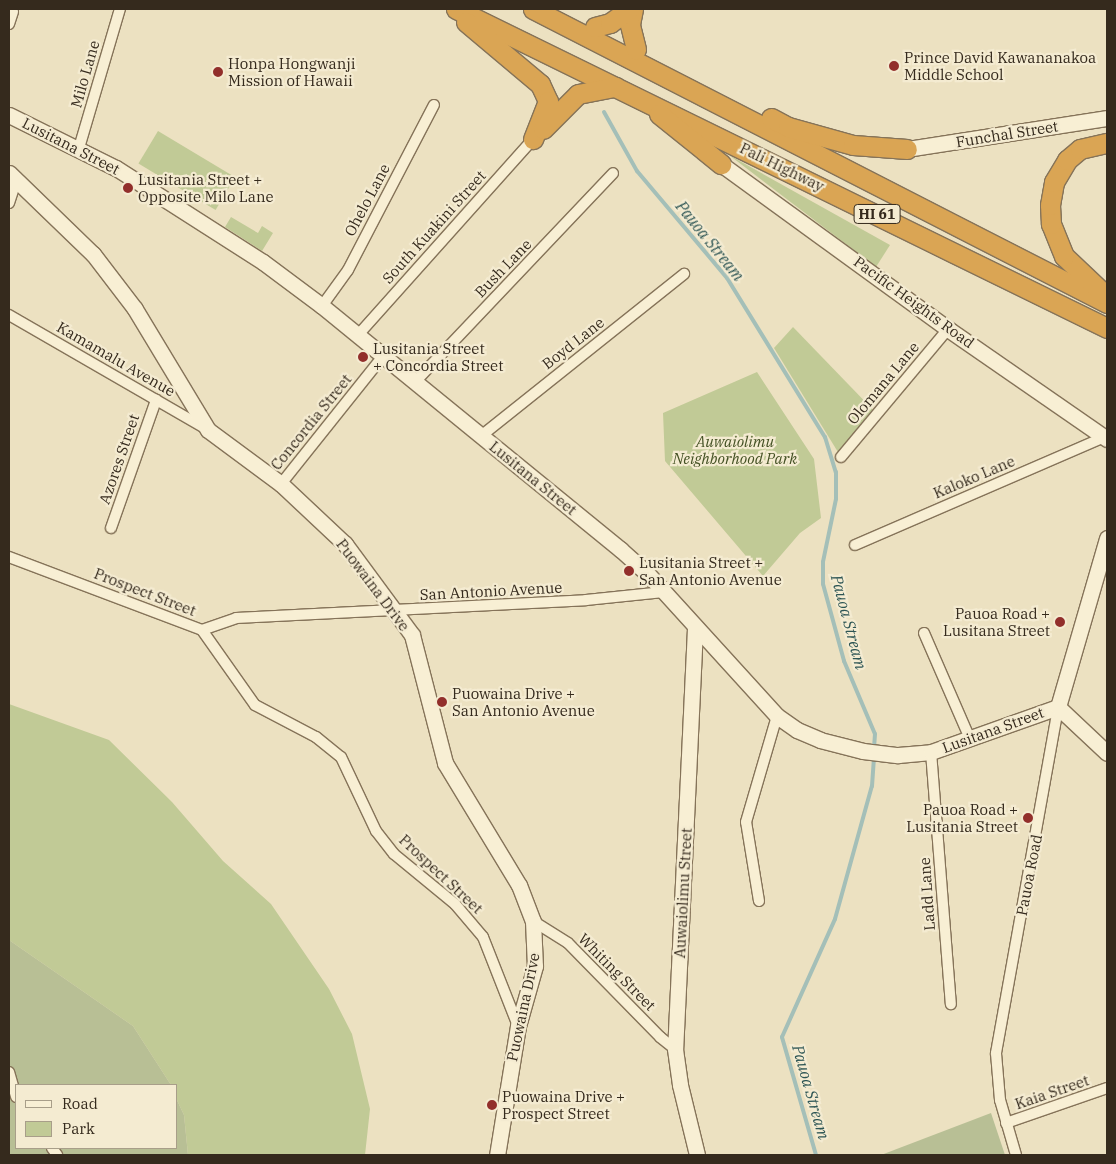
<!DOCTYPE html>
<style>
body{margin:0}
#map{position:relative;width:1116px;height:1164px;overflow:hidden;background:#ece1c1;font-family:"IBM Plex Serif",serif}
div>[style]{position:absolute}
[style*='--x']{left:calc(var(--x)*1px);top:calc(var(--y)*1px);width:calc(var(--w)*1px);rotate:calc(var(--a)*1deg)}
.green>*{inset:0;background:#c1ca96;transform-origin:0 0}
.cemetery>*{inset:0;background:#b8bf95}
.stream>*{height:4px;margin:-2px;padding:0 2px;transform-origin:2px;border-radius:2px;background:#a4bfb8}
.roads{filter:drop-shadow(1px 0 #857359) drop-shadow(-1px 0 #857359) drop-shadow(0 1px #857359) drop-shadow(0 -1px #857359)}
.street>*{height:10px;margin:-5px;padding:0 5px;transform-origin:5px;border-radius:5px;background:#f8efd4}
.secondary>*{height:15px;margin:-7.5px;padding:0 7.5px;transform-origin:7.5px;border-radius:7.5px;background:#f8efd4}
.highway>*{height:19px;margin:-9.5px;padding:0 9.5px;transform-origin:9.5px;border-radius:9.5px;background:#daa554}
.dots>*{width:14px;height:14px;translate:-50% -50%;box-sizing:border-box;border:2px solid #f4ebd1;border-radius:50%}
span{translate:-50% -50%;white-space:nowrap;text-align:center;line-height:1.15;-webkit-text-stroke:4.5px #f4ebd1;paint-order:stroke}
.shield-label span{padding:1px 4px;background:#f4ebd1;border:1px solid;border-radius:4px;-webkit-text-stroke-width:0}
.shield-label{font-size:14px;color:#352a1d;font-weight:700}
.poi-label{font-size:15px;color:#352a1d}
.left{translate:0 -50%;text-align:left}
.right{translate:-100% -50%;text-align:right}
.street-label{font-size:15px;color:#352a1d}
.park-label{font-size:15px;color:#445124;font-style:italic}
.water-label{font-size:16px;color:#2d5554;font-style:italic}
.frame{position:absolute;inset:0;border:10px solid #352a1d;pointer-events:none}
.legend{position:absolute;left:15px;top:1084px;width:162px;height:65px;box-sizing:border-box;background:#f4ebd1;border:1px solid #a89e89;margin:0;padding:6px 9px;list-style:none;font-size:15px;color:#352a1d}
.legend li{display:flex;align-items:center;gap:10px;height:25px}
.legend b{width:25px;border:1px solid #a89e89}
</style>
<div id="map">
<div class="green">
<i style="left:158px;top:131px;width:90px;height:38px;rotate:31deg"></i>
<i style="clip-path:polygon(729px 155px,890px 245px,876px 267px)"></i>
<i style="clip-path:polygon(231px 217px,258px 233px,262px 226px,273px 233px,262px 251px,225px 227px)"></i>
<i style="clip-path:polygon(793px 327px,877px 414px,841px 457px,774px 348px)"></i>
<i style="clip-path:polygon(757px 372px,814px 459px,821px 518px,800px 533px,763px 576px,665px 461px,663px 413px)"></i>
<i style="clip-path:polygon(9px 704px,109px 740px,172px 802px,223px 861px,271px 904px,329px 989px,352px 1034px,370px 1109px,365px 1155px,188px 1155px,184px 1115px,176px 1098px,176px 1085px,171px 1085px,133px 1026px,9px 940px)"></i>
</div>
<div class="cemetery">
<i style="clip-path:polygon(9px 940px,133px 1026px,171px 1085px,16px 1085px,16px 1148px,176px 1148px,176px 1098px,184px 1115px,188px 1155px,9px 1155px)"></i>
<i style="clip-path:polygon(991px 1113px,1005px 1155px,881px 1155px)"></i>
</div>
<div class="stream">
<i style="--x:604;--y:112;--w:68;--a:60.8"></i>
<i style="--x:637;--y:171;--w:140;--a:49.9"></i>
<i style="--x:727;--y:278;--w:187;--a:58.4"></i>
<i style="--x:825;--y:437;--w:37;--a:73"></i>
<i style="--x:836;--y:472;--w:27;--a:90"></i>
<i style="--x:836;--y:499;--w:64;--a:101.7"></i>
<i style="--x:823;--y:562;--w:22;--a:90"></i>
<i style="--x:823;--y:584;--w:80;--a:74.7"></i>
<i style="--x:844;--y:661;--w:79;--a:67"></i>
<i style="--x:875;--y:734;--w:15;--a:94"></i>
<i style="--x:816;--y:1155;--w:123;--a:-106.1"></i>
<i style="--x:782;--y:1037;--w:129;--a:-65.8"></i>
<i style="--x:835;--y:919;--w:138;--a:-74.5"></i>
<i style="--x:872;--y:786;--w:30;--a:-86"></i>
</div>
<div class="roads">
<div class="street">
<i style="--x:9;--y:24;--w:13;--a:-72"></i>
<i style="--x:79;--y:148;--w:145;--a:-73.6"></i>
<i style="--x:9;--y:203;--w:23;--a:-72"></i>
<i style="--x:322;--y:306;--w:44;--a:-54.2"></i>
<i style="--x:348;--y:270;--w:186;--a:-62.5"></i>
<i style="--x:9;--y:315;--w:226;--a:30"></i>
<i style="--x:358;--y:335;--w:263;--a:-48.2"></i>
<i style="--x:414;--y:383;--w:289;--a:-46.5"></i>
<i style="--x:481;--y:436;--w:260;--a:-38.6"></i>
<i style="--x:841;--y:457;--w:167;--a:-50.1"></i>
<i style="--x:281;--y:484;--w:165;--a:-51.4"></i>
<i style="--x:111;--y:528;--w:136;--a:-70.6"></i>
<i style="--x:855;--y:545;--w:272;--a:-23.4"></i>
<i style="--x:9;--y:557;--w:206;--a:20.7"></i>
<i style="--x:202;--y:630;--w:92;--a:54.8"></i>
<i style="--x:255;--y:705;--w:69;--a:27.7"></i>
<i style="--x:316;--y:737;--w:32;--a:39"></i>
<i style="--x:341;--y:757;--w:82;--a:64.7"></i>
<i style="--x:376;--y:831;--w:29;--a:52"></i>
<i style="--x:394;--y:854;--w:79;--a:39.3"></i>
<i style="--x:455;--y:904;--w:43;--a:49.7"></i>
<i style="--x:483;--y:937;--w:96;--a:68.5"></i>
<i style="--x:202;--y:630;--w:36;--a:-19"></i>
<i style="--x:236;--y:618;--w:350;--a:-2.9"></i>
<i style="--x:586;--y:600;--w:78;--a:-5.9"></i>
<i style="--x:924;--y:633;--w:116;--a:66.5"></i>
<i style="--x:931;--y:752;--w:253;--a:85.5"></i>
<i style="--x:759;--y:901;--w:80;--a:-99.3"></i>
<i style="--x:746;--y:822;--w:110;--a:-73.7"></i>
<i style="--x:533;--y:921;--w:41;--a:32.2"></i>
<i style="--x:568;--y:943;--w:132;--a:45.6"></i>
<i style="--x:660;--y:1037;--w:19;--a:39"></i>
<i style="--x:9;--y:1072;--w:26;--a:74"></i>
<i style="--x:1006;--y:1123;--w:107;--a:-19.1"></i>
<i style="--x:52;--y:1148;--w:9;--a:54"></i>
<i style="--x:1016;--y:1155;--w:57;--a:-106.2"></i>
<i style="--x:1000;--y:1100;--w:47;--a:-94.9"></i>
<i style="--x:996;--y:1053;--w:352;--a:-79.8"></i>
</div>
<div class="secondary">
<i style="--x:9;--y:115;--w:119;--a:26.4"></i>
<i style="--x:116;--y:168;--w:174;--a:32.6"></i>
<i style="--x:263;--y:262;--w:74;--a:36.7"></i>
<i style="--x:322;--y:306;--w:385;--a:39.2"></i>
<i style="--x:620;--y:549;--w:36;--a:42"></i>
<i style="--x:647;--y:573;--w:193;--a:47.7"></i>
<i style="--x:777;--y:716;--w:24;--a:35"></i>
<i style="--x:797;--y:730;--w:25;--a:23"></i>
<i style="--x:820;--y:740;--w:44;--a:14.3"></i>
<i style="--x:863;--y:751;--w:35;--a:7"></i>
<i style="--x:898;--y:755;--w:33;--a:-5"></i>
<i style="--x:931;--y:752;--w:135;--a:-19.5"></i>
<i style="--x:907;--y:149;--w:202;--a:-8.8"></i>
<i style="--x:721;--y:164;--w:281;--a:36"></i>
<i style="--x:948;--y:329;--w:193;--a:34.7"></i>
<i style="--x:9;--y:173;--w:117;--a:44"></i>
<i style="--x:93;--y:254;--w:69;--a:52.6"></i>
<i style="--x:135;--y:309;--w:141;--a:58.9"></i>
<i style="--x:208;--y:430;--w:91;--a:36.5"></i>
<i style="--x:281;--y:484;--w:88;--a:43.2"></i>
<i style="--x:345;--y:544;--w:113;--a:53.6"></i>
<i style="--x:412;--y:635;--w:132;--a:75.5"></i>
<i style="--x:445;--y:763;--w:143;--a:58.8"></i>
<i style="--x:519;--y:885;--w:39;--a:69"></i>
<i style="--x:533;--y:921;--w:45;--a:87.5"></i>
<i style="--x:535;--y:966;--w:62;--a:105.8"></i>
<i style="--x:518;--y:1026;--w:131;--a:99.2"></i>
<i style="--x:695;--y:628;--w:421;--a:92.7"></i>
<i style="--x:675;--y:1049;--w:36;--a:82"></i>
<i style="--x:680;--y:1085;--w:72;--a:76.3"></i>
<i style="--x:1058;--y:707;--w:176;--a:-73.8"></i>
<i style="--x:1058;--y:707;--w:67;--a:43.2"></i>
</div>
<div class="highway">
<i style="--x:456;--y:9;--w:725;--a:26.11"></i>
<i style="--x:533;--y:9;--w:645;--a:27.12"></i>
<i style="--x:633;--y:9;--w:16;--a:101"></i>
<i style="--x:630;--y:25;--w:25;--a:76"></i>
<i style="--x:466;--y:22;--w:97;--a:40"></i>
<i style="--x:540;--y:84;--w:19;--a:65"></i>
<i style="--x:548;--y:101;--w:41;--a:111.5"></i>
<i style="--x:595;--y:27;--w:16;--a:-15"></i>
<i style="--x:610;--y:23;--w:24;--a:-36"></i>
<i style="--x:659;--y:114;--w:80;--a:38.9"></i>
<i style="--x:771;--y:118;--w:19;--a:28"></i>
<i style="--x:788;--y:127;--w:67;--a:15.5"></i>
<i style="--x:853;--y:145;--w:54;--a:4.2"></i>
<i style="--x:543;--y:129;--w:49;--a:-45"></i>
<i style="--x:578;--y:94;--w:38;--a:-11"></i>
<i style="--x:1104;--y:294;--w:55;--a:-136.5"></i>
<i style="--x:1064;--y:256;--w:35;--a:-112"></i>
<i style="--x:1051;--y:224;--w:19;--a:-93"></i>
<i style="--x:1050;--y:205;--w:23;--a:-80"></i>
<i style="--x:1054;--y:182;--w:26;--a:-59"></i>
<i style="--x:1067;--y:160;--w:17;--a:-40"></i>
<i style="--x:1080;--y:149;--w:28;--a:-13"></i>
</div>
</div>
<div class="dots">
<i style="left:894px;top:66px;background:#922f2b"></i>
<i style="left:218px;top:72px;background:#922f2b"></i>
<i style="left:128px;top:188px;background:#922f2b"></i>
<i style="left:363px;top:357px;background:#922f2b"></i>
<i style="left:629px;top:571px;background:#922f2b"></i>
<i style="left:1060px;top:622px;background:#922f2b"></i>
<i style="left:442px;top:702px;background:#922f2b"></i>
<i style="left:1028px;top:818px;background:#922f2b"></i>
<i style="left:492px;top:1105px;background:#922f2b"></i>
</div>
<div class="shield-label">
<span style="left:877px;top:214px">HI 61</span>
</div>
<div class="poi-label">
<span class="left" style="left:904px;top:66px">Prince David Kawananakoa<br>Middle School</span>
<span class="left" style="left:228px;top:72px">Honpa Hongwanji<br>Mission of Hawaii</span>
<span class="left" style="left:138px;top:188px">Lusitania Street +<br>Opposite Milo Lane</span>
<span class="left" style="left:373px;top:357px">Lusitania Street<br>+ Concordia Street</span>
<span class="left" style="left:639px;top:571px">Lusitania Street +<br>San Antonio Avenue</span>
<span class="right" style="left:1050px;top:622px">Pauoa Road +<br>Lusitana Street</span>
<span class="left" style="left:452px;top:702px">Puowaina Drive +<br>San Antonio Avenue</span>
<span class="right" style="left:1018px;top:818px">Pauoa Road +<br>Lusitania Street</span>
<span class="left" style="left:502px;top:1105px">Puowaina Drive +<br>Prospect Street</span>
</div>
<div class="street-label">
<span style="left:85px;top:74px;rotate:-74deg">Milo Lane</span>
<span style="left:1007px;top:134px;rotate:-9deg">Funchal Street</span>
<span style="left:71px;top:146px;rotate:27deg">Lusitana Street</span>
<span style="left:782px;top:167px;rotate:26deg">Pali Highway</span>
<span style="left:367px;top:200px;rotate:-62deg">Ohelo Lane</span>
<span style="left:434px;top:227px;rotate:-48deg">South Kuakini Street</span>
<span style="left:503px;top:268px;rotate:-46deg">Bush Lane</span>
<span style="left:914px;top:302px;rotate:36deg">Pacific Heights Road</span>
<span style="left:573px;top:343px;rotate:-38deg">Boyd Lane</span>
<span style="left:116px;top:359px;rotate:30deg">Kamamalu Avenue</span>
<span style="left:883px;top:383px;rotate:-50deg">Olomana Lane</span>
<span style="left:311px;top:422px;rotate:-51deg">Concordia Street</span>
<span style="left:119px;top:459px;rotate:-71deg">Azores Street</span>
<span style="left:974px;top:477px;rotate:-23deg">Kaloko Lane</span>
<span style="left:533px;top:478px;rotate:39deg">Lusitana Street</span>
<span style="left:373px;top:585px;rotate:53deg">Puowaina Drive</span>
<span style="left:491px;top:591px;rotate:-3deg">San Antonio Avenue</span>
<span style="left:145px;top:592px;rotate:21deg">Prospect Street</span>
<span style="left:993px;top:730px;rotate:-20deg">Lusitana Street</span>
<span style="left:441px;top:874px;rotate:43deg">Prospect Street</span>
<span style="left:1029px;top:875px;rotate:-79deg">Pauoa Road</span>
<span style="left:683px;top:893px;rotate:-87deg">Auwaiolimu Street</span>
<span style="left:927px;top:894px;rotate:-94deg">Ladd Lane</span>
<span style="left:617px;top:972px;rotate:45deg">Whiting Street</span>
<span style="left:523px;top:1007px;rotate:-78deg">Puowaina Drive</span>
<span style="left:1052px;top:1092px;rotate:-19deg">Kaia Street</span>
</div>
<div class="park-label">
<span style="left:735px;top:450px">Auwaiolimu<br>Neighborhood Park</span>
</div>
<div class="water-label">
<span style="left:710px;top:241px;rotate:51deg">Pauoa Stream</span>
<span style="left:849px;top:622px;rotate:75deg">Pauoa Stream</span>
<span style="left:811px;top:1092px;rotate:74deg">Pauoa Stream</span>
</div>
<div class="frame"></div>
<ul class="legend">
<li><b style="height:6px;background:#f8efd4"></b>Road</li>
<li><b style="height:14px;background:#c1ca96"></b>Park</li>
</ul>
</div>
